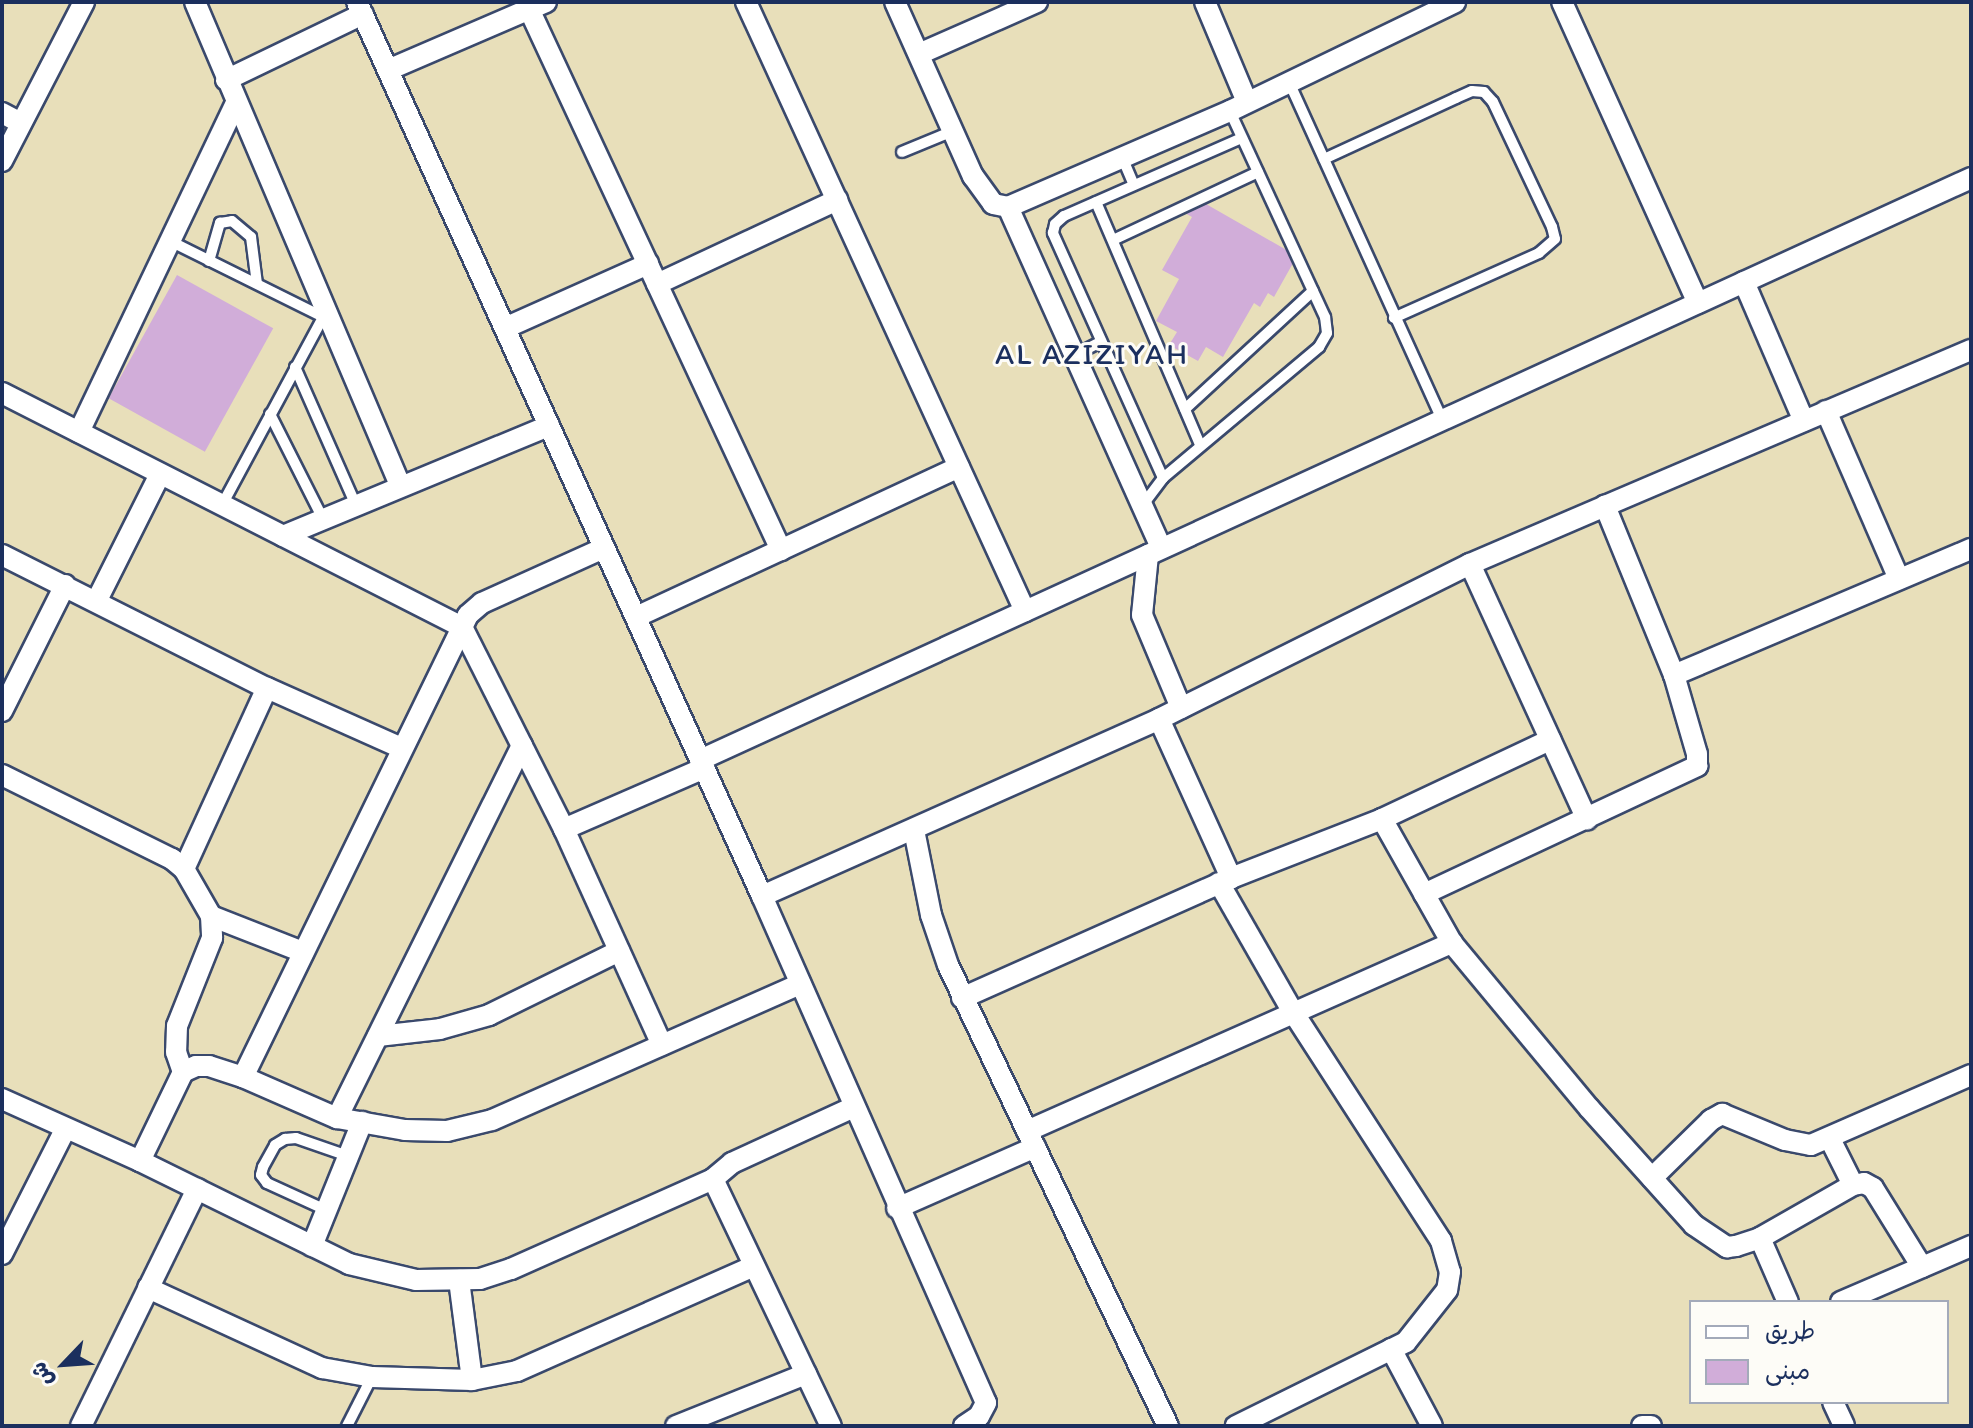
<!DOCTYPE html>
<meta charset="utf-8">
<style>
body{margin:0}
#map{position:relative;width:1973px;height:1428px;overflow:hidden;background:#e8dfba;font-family:Itim,"Playpen Sans Arabic",sans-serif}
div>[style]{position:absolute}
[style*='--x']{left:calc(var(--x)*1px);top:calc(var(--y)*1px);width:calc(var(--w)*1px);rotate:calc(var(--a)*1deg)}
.building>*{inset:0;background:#d1add9;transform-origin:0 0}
.roads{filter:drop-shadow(2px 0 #3a496c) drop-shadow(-2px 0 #3a496c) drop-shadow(0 2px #3a496c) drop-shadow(0 -2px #3a496c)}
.lane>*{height:10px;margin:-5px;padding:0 5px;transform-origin:5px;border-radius:5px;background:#fff}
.street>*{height:20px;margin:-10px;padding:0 10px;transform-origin:10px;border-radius:10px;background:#fff}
span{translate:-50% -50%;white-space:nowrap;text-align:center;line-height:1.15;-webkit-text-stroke:6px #fdfcf7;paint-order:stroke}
.neighbourhood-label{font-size:30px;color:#1b2f5e;letter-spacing:2px}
.frame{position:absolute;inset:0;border:4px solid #1b2f5e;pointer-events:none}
.legend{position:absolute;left:1689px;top:1300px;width:260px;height:104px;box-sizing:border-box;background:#fdfcf7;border:2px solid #a3aaba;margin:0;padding:10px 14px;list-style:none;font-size:24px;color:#1b2f5e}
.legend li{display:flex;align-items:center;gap:16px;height:40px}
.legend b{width:40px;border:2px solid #a3aaba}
.north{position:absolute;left:24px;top:1324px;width:80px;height:80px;-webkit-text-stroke:6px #fdfcf7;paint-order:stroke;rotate:245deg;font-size:22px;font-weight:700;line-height:32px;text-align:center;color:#1b2f5e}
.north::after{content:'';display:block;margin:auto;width:28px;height:36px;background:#1b2f5e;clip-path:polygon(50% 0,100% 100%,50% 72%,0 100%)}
</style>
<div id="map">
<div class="building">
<i style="clip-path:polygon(1192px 196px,1297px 256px,1274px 297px,1268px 293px,1260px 307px,1254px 303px,1223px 357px,1206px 347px,1198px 361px,1169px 345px,1177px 332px,1156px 321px,1179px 279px,1162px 270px,1192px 217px,1183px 212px)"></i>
<i style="left:177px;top:275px;width:110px;height:141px;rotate:29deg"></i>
</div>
<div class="roads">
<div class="lane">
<i style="--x:1289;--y:82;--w:371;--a:65.6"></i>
<i style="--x:902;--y:152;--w:55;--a:-22.4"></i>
<i style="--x:1122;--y:157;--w:30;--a:67"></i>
<i style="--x:1324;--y:159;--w:145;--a:-24.8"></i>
<i style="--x:1456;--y:98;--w:17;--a:-24"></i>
<i style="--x:1472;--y:91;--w:12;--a:5"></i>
<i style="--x:1484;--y:92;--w:13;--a:48"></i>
<i style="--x:1493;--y:102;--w:138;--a:64.7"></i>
<i style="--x:1552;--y:227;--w:12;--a:76"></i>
<i style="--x:1555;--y:239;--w:21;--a:139"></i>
<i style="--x:1539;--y:253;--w:159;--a:155.9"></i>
<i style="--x:1096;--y:202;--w:264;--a:66.8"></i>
<i style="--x:1113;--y:240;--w:160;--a:-25.1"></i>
<i style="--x:170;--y:241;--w:169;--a:26.4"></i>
<i style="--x:209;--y:261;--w:40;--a:-74"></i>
<i style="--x:220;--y:223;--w:12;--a:-9"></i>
<i style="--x:232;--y:221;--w:25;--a:40"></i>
<i style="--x:251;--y:237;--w:47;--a:82.7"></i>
<i style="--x:1075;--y:355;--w:28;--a:-27"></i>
<i style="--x:295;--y:367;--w:151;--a:66.2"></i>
<i style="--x:1185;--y:409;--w:174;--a:-42.7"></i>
<i style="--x:270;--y:414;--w:118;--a:63.2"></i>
<i style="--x:1163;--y:478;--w:269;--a:-114.2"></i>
<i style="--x:1053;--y:233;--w:9;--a:-77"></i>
<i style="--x:1055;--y:224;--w:12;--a:-42"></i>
<i style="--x:1064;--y:216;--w:194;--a:-23.7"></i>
<i style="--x:222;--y:505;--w:219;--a:-61.7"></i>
<i style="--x:1142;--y:506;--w:35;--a:-53"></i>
<i style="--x:1163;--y:478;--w:204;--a:-40"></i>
<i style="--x:1319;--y:347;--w:16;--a:-60"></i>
<i style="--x:1327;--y:333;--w:16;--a:-97"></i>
<i style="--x:1325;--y:317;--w:227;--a:-114.8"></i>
<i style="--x:326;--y:1210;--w:65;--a:-155.4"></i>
<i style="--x:267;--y:1183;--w:10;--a:-127"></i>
<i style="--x:261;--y:1175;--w:8;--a:-76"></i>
<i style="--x:263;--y:1167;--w:25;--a:-61"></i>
<i style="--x:275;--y:1145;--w:12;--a:-31"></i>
<i style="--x:285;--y:1139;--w:11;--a:-5"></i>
<i style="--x:296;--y:1138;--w:55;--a:19.1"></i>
<i style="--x:347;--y:1426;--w:55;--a:-63"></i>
</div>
<div class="street">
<i style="--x:195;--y:2;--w:525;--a:67"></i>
<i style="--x:357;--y:2;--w:981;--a:65.63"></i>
<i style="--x:762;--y:896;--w:554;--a:66.16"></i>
<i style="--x:986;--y:1403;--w:15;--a:118"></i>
<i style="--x:979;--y:1416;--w:18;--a:146"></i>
<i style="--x:746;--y:2;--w:670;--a:65.39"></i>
<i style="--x:895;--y:2;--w:191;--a:65.9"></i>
<i style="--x:973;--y:176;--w:34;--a:54"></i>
<i style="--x:993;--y:204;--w:15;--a:11"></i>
<i style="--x:1008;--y:207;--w:242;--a:-23.4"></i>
<i style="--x:1230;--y:111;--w:250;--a:-25.8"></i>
<i style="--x:1205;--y:2;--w:108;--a:67.2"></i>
<i style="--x:1562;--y:2;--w:330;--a:65.7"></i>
<i style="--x:529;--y:9;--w:597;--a:65.02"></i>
<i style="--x:919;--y:54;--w:129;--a:-23.8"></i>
<i style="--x:388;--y:70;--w:172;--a:-23.3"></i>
<i style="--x:226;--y:80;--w:152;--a:-25.7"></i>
<i style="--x:2;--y:113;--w:21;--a:28"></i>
<i style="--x:2;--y:161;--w:179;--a:-62.7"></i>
<i style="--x:1008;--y:207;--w:374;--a:65.8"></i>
<i style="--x:1744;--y:282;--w:151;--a:66.7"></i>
<i style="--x:657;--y:284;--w:199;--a:-25"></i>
<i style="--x:505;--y:328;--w:157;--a:-24.1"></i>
<i style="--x:2;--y:393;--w:516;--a:26.96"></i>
<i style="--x:462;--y:627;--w:226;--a:63.2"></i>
<i style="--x:564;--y:829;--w:237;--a:65.6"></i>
<i style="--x:1826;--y:411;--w:183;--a:66.5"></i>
<i style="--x:79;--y:432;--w:365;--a:-64.5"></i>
<i style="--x:283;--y:536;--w:288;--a:-22.5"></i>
<i style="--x:2;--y:555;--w:297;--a:26.7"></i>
<i style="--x:267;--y:688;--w:148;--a:24"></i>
<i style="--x:1148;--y:555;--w:60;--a:95.7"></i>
<i style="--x:1142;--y:615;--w:101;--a:67.2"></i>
<i style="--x:1470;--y:564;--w:281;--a:65.4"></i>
<i style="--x:97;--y:600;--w:141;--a:-63.4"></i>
<i style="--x:636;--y:617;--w:356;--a:-24.9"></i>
<i style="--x:1674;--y:675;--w:323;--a:-23"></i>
<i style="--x:2;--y:711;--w:141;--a:-63.4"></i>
<i style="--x:1159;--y:719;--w:175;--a:65.6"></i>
<i style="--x:700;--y:760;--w:1398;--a:-24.6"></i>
<i style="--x:2;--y:775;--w:190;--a:26.3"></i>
<i style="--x:172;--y:859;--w:16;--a:40"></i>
<i style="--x:184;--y:869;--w:54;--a:60.1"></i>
<i style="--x:211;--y:916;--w:22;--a:87"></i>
<i style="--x:212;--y:938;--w:95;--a:111.7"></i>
<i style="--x:177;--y:1026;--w:26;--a:92"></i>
<i style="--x:176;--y:1052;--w:21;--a:71"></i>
<i style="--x:1382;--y:819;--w:142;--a:60.6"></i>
<i style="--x:1452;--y:943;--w:214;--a:50.3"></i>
<i style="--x:1589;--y:1108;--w:157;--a:48.1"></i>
<i style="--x:1694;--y:1225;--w:40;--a:34"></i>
<i style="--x:1727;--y:1247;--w:9;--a:-6"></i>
<i style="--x:1736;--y:1246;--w:25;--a:-18"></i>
<i style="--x:1760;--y:1238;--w:107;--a:-29.7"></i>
<i style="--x:1853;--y:1185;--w:11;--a:-10"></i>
<i style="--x:1864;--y:1183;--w:10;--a:29"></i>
<i style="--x:1873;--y:1188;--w:93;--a:58.2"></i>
<i style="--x:564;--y:829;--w:153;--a:-23.5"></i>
<i style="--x:914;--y:830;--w:87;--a:78.7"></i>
<i style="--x:931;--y:915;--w:53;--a:71.2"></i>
<i style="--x:948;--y:965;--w:511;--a:64.49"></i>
<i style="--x:184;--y:869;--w:199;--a:-65.4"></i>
<i style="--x:1219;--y:883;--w:149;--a:60.2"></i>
<i style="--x:1293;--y:1012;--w:273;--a:57.1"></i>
<i style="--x:1441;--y:1241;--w:32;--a:74"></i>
<i style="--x:1450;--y:1272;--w:18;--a:99"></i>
<i style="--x:1447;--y:1290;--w:66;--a:128.3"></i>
<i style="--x:1406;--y:1342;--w:190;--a:153.7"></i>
<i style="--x:1424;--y:894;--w:302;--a:-25.1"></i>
<i style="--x:1697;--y:766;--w:12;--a:-90"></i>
<i style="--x:1697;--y:754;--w:82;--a:-106.2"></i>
<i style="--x:1674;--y:675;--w:183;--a:-112.2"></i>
<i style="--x:1605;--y:506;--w:398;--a:-23.1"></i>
<i style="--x:762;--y:896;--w:435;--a:-24"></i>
<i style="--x:1159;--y:719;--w:347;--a:-26.5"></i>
<i style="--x:1470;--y:564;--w:147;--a:-23.2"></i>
<i style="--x:211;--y:916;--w:99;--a:21.4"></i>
<i style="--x:962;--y:998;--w:295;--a:-24"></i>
<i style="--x:1231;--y:878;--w:162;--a:-21.3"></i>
<i style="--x:1382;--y:819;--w:186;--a:-25.2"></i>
<i style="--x:378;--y:1036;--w:62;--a:-6.4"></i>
<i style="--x:440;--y:1029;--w:51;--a:-15.9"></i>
<i style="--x:489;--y:1015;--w:145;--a:-26.2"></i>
<i style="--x:243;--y:1077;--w:514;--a:-64.03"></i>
<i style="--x:468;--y:615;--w:18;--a:-41"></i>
<i style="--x:482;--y:603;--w:134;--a:-24.3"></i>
<i style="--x:2;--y:1099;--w:151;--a:24.2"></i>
<i style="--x:140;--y:1161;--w:233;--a:26.2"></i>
<i style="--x:349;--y:1264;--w:69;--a:13.4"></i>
<i style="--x:416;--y:1280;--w:64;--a:-0.9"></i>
<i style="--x:480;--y:1279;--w:33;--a:-18"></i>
<i style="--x:511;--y:1269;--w:221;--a:-24"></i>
<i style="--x:713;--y:1179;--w:274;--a:64.5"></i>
<i style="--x:337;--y:1118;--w:416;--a:-63.6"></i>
<i style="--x:1027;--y:1131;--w:465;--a:-23.9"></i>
<i style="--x:1830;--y:1139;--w:51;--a:63.4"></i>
<i style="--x:140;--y:1161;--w:99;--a:-64.2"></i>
<i style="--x:183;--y:1072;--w:14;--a:-25"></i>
<i style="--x:196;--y:1066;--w:13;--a:0"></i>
<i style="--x:209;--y:1066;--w:36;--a:18"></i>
<i style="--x:243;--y:1077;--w:103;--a:23.6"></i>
<i style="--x:337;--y:1118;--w:69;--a:10"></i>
<i style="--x:405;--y:1130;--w:42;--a:1.4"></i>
<i style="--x:447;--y:1131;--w:46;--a:-13.7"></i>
<i style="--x:492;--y:1120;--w:337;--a:-23.8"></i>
<i style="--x:1652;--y:1178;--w:83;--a:-44.5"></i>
<i style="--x:1711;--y:1120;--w:13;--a:-29"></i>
<i style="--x:1722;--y:1114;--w:68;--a:22.4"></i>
<i style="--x:1785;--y:1140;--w:26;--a:11"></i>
<i style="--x:1811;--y:1145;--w:175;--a:-23.6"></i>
<i style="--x:713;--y:1179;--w:25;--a:-40"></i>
<i style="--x:732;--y:1163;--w:134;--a:-24.7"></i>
<i style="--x:897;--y:1208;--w:151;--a:-23.8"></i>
<i style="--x:1760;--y:1238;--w:70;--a:66.4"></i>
<i style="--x:312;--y:1246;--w:134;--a:-68"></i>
<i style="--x:2;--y:1254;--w:139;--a:-63.1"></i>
<i style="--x:459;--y:1280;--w:101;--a:82.6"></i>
<i style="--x:148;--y:1288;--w:192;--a:24.7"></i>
<i style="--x:322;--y:1368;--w:51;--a:10.2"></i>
<i style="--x:372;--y:1377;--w:100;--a:1.7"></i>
<i style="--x:472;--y:1380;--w:46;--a:-11.3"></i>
<i style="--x:517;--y:1371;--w:259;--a:-23.9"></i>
<i style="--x:1841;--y:1302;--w:142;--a:-23.3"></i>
<i style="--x:1391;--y:1349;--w:87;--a:62"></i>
<i style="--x:1833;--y:1402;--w:26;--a:65"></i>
<i style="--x:81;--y:1426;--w:264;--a:-63.9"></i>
<i style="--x:676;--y:1426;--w:140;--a:-21.8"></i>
<i style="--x:1642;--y:1426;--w:9;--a:0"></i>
</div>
</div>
<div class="neighbourhood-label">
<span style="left:1092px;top:354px">AL AZIZIYAH</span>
</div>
<div class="frame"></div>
<ul class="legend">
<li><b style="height:10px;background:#fff"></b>طريق</li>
<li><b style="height:22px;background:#d1add9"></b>مبنى</li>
</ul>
<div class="north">ش</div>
</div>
